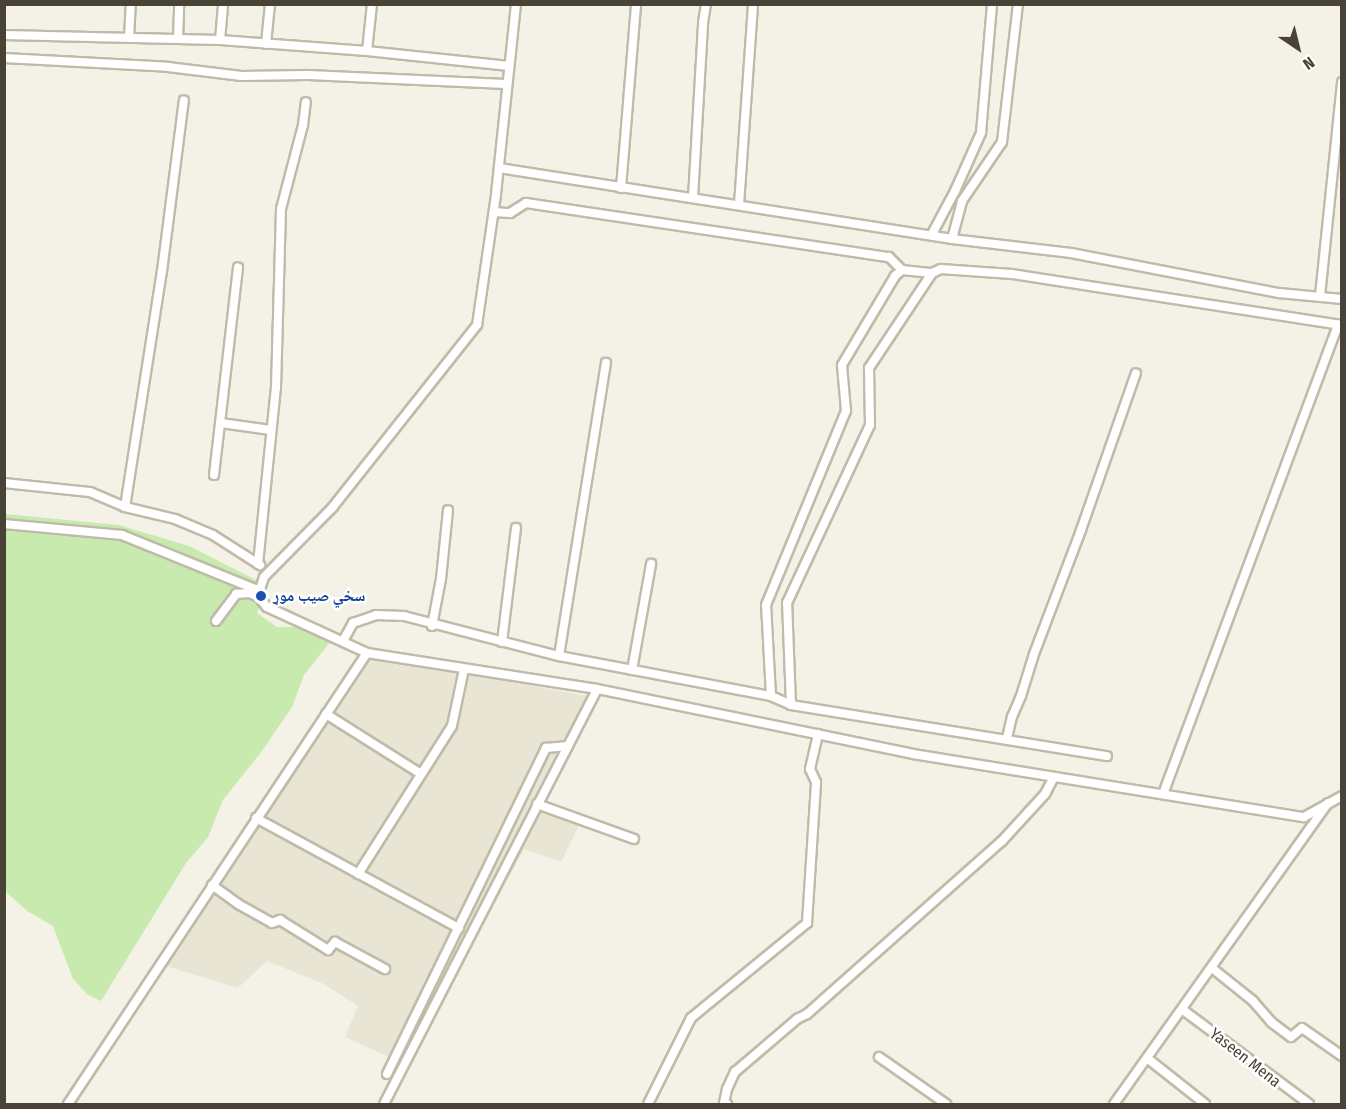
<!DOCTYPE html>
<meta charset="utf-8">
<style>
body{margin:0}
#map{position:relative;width:1346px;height:1109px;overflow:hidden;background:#f4f2e7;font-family:"Fira Sans Condensed","Noto Naskh Arabic",sans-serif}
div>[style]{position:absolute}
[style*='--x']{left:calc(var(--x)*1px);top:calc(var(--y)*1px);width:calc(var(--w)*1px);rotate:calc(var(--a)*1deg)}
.residential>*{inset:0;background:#e8e5d5}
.green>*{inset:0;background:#c8eaaf}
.roads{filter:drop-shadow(2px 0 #c0bba9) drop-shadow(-2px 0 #c0bba9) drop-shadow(0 2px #c0bba9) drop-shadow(0 -2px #c0bba9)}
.minor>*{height:8px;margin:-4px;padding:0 4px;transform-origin:4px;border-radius:4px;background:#fff}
.dots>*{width:16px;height:16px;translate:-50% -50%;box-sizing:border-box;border:3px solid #fff;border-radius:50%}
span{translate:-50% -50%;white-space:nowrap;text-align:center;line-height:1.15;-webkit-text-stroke:5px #fff;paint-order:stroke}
.transit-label{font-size:16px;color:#164399;font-weight:700}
.left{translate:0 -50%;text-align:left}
.street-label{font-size:16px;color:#484336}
.frame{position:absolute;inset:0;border:6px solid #484336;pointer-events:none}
.north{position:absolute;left:1268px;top:18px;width:60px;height:60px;-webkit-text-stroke:4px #fff;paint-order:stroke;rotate:145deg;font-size:16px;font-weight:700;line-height:24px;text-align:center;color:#484336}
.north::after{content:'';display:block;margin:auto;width:21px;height:27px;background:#484336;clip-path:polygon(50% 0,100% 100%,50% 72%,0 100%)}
</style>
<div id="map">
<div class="residential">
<i style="clip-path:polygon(360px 654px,599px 698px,544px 805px,583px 817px,561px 862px,524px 849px,414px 1054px,389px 1057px,345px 1037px,358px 1006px,324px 984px,267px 961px,238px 988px,166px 966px)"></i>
</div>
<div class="green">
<i style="clip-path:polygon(5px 514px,119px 525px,189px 546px,268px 586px,257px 613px,277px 627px,310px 627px,334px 637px,304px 675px,292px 707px,262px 751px,223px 800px,208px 837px,186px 863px,101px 1001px,88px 995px,73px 979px,53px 926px,27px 911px,5px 891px)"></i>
</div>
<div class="roads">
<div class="minor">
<i style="--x:516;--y:4;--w:192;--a:96"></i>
<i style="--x:496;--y:195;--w:131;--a:98.3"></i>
<i style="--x:477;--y:325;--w:232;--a:128.4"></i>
<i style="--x:333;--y:507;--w:98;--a:134.6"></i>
<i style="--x:264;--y:577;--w:20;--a:108"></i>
<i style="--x:258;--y:596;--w:14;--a:51"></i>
<i style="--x:267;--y:607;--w:110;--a:24.7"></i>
<i style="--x:367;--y:653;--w:233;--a:8.9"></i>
<i style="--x:597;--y:689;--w:323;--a:11.6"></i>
<i style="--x:913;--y:754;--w:396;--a:9.2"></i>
<i style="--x:1304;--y:817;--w:43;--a:-28.9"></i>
<i style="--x:4;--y:35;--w:216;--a:1.3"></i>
<i style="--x:220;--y:40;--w:147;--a:4.3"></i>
<i style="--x:367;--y:51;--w:143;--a:6"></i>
<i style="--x:129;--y:38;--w:34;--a:-87"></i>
<i style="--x:178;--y:39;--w:35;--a:-88"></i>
<i style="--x:220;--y:40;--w:36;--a:-85"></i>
<i style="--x:266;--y:44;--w:40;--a:-84.3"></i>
<i style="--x:367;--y:51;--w:47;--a:-83.9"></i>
<i style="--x:4;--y:58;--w:164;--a:3.1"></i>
<i style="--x:168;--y:67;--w:74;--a:7"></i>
<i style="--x:241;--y:76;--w:66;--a:-0.9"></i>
<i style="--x:307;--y:75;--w:200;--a:2.6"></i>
<i style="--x:499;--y:168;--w:459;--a:8.9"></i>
<i style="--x:952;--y:239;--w:120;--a:6.7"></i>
<i style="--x:1071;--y:253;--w:212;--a:10.9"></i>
<i style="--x:1279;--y:293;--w:63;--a:5.4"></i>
<i style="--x:621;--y:188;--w:185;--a:-85.3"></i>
<i style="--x:693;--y:198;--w:175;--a:-86.7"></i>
<i style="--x:703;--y:23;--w:19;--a:-81"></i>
<i style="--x:739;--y:205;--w:201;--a:-86"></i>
<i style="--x:494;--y:212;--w:16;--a:4"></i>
<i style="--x:510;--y:213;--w:19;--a:-32"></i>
<i style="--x:526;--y:203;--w:367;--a:8.5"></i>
<i style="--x:889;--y:257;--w:18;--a:45"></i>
<i style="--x:932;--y:234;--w:49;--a:-61.9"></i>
<i style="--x:955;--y:191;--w:64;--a:-65.9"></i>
<i style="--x:981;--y:133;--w:129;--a:-85.1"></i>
<i style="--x:952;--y:239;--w:39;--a:-75"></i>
<i style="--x:962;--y:201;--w:71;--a:-55.9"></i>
<i style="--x:1002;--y:142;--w:139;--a:-83.4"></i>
<i style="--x:1320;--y:296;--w:215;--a:-84.1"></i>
<i style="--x:221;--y:423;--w:50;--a:8"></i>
<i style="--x:214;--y:475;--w:209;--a:-83.4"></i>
<i style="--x:4;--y:483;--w:86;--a:6"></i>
<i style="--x:90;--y:492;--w:38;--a:23"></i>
<i style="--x:125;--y:507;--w:51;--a:13.5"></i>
<i style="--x:175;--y:519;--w:41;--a:22.8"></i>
<i style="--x:213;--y:535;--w:56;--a:32.6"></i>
<i style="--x:125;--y:507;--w:239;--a:-81.1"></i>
<i style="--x:162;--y:271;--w:172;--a:-82.7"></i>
<i style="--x:4;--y:524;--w:119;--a:5.3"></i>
<i style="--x:122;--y:535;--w:149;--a:22.1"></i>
<i style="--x:258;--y:564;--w:177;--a:-84.2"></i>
<i style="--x:276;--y:388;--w:179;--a:-88.4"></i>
<i style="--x:281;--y:209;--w:87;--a:-75.3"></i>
<i style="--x:303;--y:125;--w:23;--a:-83"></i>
<i style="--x:216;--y:621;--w:34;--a:-53"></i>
<i style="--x:236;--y:594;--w:13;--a:-4"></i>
<i style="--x:249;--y:593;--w:9;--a:21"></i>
<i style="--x:432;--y:626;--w:48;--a:-79.2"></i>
<i style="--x:441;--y:579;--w:69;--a:-84.2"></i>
<i style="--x:343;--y:641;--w:21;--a:-61"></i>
<i style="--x:353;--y:623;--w:24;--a:-19"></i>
<i style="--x:376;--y:615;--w:28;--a:2"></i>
<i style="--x:404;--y:616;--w:160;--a:14.5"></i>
<i style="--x:559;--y:656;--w:216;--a:10.7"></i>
<i style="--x:771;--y:696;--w:22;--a:24"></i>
<i style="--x:791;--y:705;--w:320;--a:9.2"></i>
<i style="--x:502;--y:642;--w:115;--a:-83"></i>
<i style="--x:559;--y:656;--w:297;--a:-80.9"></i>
<i style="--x:632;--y:670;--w:108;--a:-79.8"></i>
<i style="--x:771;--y:696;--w:91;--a:-93.1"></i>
<i style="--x:766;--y:605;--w:210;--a:-67.6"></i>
<i style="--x:846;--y:411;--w:46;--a:-95"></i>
<i style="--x:842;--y:365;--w:104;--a:-59.2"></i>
<i style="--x:895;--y:276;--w:9;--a:-41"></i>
<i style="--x:902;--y:270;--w:30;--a:6"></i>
<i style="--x:932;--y:273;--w:10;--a:-24"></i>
<i style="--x:941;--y:269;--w:71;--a:4"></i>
<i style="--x:1012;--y:274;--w:334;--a:8.8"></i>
<i style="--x:791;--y:705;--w:102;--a:-92.2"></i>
<i style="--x:787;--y:603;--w:196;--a:-65"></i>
<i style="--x:870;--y:425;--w:57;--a:-91"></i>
<i style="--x:869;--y:368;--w:114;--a:-56.4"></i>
<i style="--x:326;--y:714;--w:112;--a:32.3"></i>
<i style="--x:1007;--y:738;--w:22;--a:-77"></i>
<i style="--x:1012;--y:717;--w:23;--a:-67"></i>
<i style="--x:1021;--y:696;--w:44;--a:-72.8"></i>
<i style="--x:1034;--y:654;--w:133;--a:-69.2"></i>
<i style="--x:1081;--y:530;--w:166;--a:-70.7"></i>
<i style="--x:1163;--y:794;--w:501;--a:-69.54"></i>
<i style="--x:537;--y:804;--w:103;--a:19.8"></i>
<i style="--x:256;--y:818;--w:231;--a:28.5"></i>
<i style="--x:358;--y:874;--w:175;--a:-57.6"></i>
<i style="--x:452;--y:726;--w:58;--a:-78.1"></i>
<i style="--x:212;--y:885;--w:32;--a:36"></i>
<i style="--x:238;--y:904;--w:39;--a:29"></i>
<i style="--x:272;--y:923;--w:9;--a:-21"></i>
<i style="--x:280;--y:920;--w:57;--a:32"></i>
<i style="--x:328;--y:950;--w:11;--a:-49"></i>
<i style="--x:335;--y:942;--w:57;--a:28.4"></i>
<i style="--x:1212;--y:968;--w:53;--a:38.8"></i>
<i style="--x:1253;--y:1001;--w:28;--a:49"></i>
<i style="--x:1271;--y:1022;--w:25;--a:37"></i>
<i style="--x:1291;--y:1037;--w:14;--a:-39"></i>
<i style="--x:1302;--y:1028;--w:49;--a:35"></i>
<i style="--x:1183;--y:1010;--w:157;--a:36.7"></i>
<i style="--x:879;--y:1057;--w:82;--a:35"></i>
<i style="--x:1147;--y:1058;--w:74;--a:38.4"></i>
<i style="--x:387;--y:1074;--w:363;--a:-64"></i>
<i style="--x:546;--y:748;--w:22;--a:-5"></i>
<i style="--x:68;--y:1104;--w:541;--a:-56.46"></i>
<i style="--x:384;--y:1104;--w:466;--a:-62.8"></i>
<i style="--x:648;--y:1104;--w:96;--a:-63.4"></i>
<i style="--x:691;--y:1018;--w:150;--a:-39.3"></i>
<i style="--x:807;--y:923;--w:141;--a:-86.3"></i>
<i style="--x:816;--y:782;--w:14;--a:-115"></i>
<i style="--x:810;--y:769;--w:36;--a:-77"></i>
<i style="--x:727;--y:1104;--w:3;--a:-162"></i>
<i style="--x:724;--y:1103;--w:14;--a:-78"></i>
<i style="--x:727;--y:1089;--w:19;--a:-65"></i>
<i style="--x:735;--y:1072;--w:82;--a:-40.5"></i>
<i style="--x:797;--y:1019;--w:11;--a:-27"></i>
<i style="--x:807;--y:1014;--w:261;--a:-41.6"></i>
<i style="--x:1002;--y:841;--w:64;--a:-47.5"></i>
<i style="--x:1045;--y:794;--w:19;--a:-62"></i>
<i style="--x:1114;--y:1104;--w:369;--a:-54.6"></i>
</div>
</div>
<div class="dots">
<i style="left:261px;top:596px;background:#1a4fb4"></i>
</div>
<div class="transit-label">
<span class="left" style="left:273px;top:596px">سخي صیب موړ</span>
</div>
<div class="street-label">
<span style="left:1245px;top:1058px;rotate:38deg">Yaseen Mena</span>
</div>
<div class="frame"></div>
<div class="north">N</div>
</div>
